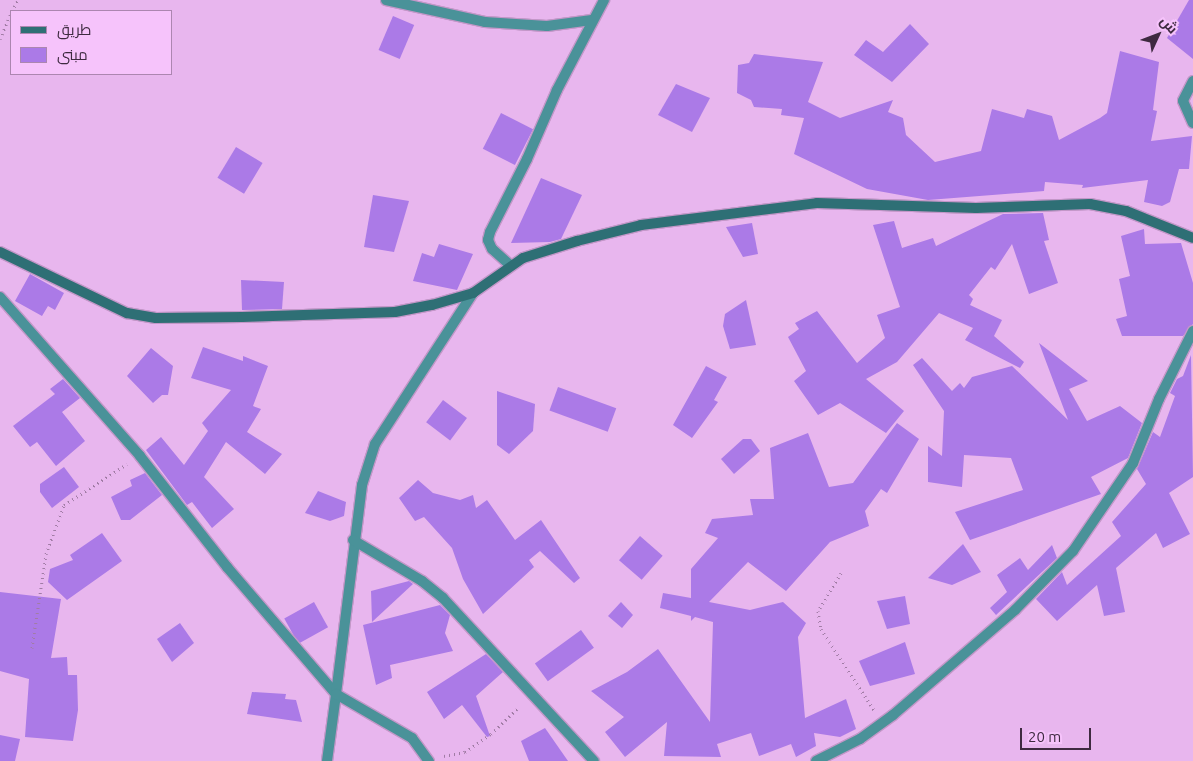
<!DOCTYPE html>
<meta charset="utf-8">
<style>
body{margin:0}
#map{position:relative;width:1193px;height:761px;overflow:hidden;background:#e8b6ee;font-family:Ubuntu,Cairo,sans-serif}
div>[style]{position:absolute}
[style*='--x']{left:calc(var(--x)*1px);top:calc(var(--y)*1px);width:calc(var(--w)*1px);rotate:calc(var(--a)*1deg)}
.building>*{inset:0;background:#ab7ae7;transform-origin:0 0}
.path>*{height:3px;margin-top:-1.5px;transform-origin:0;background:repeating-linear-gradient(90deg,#a17ca5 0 1px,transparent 0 5px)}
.roads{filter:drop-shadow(1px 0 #c397c8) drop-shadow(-1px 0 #c397c8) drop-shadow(0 1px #c397c8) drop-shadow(0 -1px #c397c8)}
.street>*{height:10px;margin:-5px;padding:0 5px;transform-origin:5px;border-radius:5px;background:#4a9299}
.secondary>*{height:10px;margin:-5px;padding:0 5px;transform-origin:5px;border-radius:5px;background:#2e6f75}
span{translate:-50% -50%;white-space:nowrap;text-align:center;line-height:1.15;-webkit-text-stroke:4px #f6c3fb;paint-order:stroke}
.legend{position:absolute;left:10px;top:10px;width:162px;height:65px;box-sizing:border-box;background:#f6c3fb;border:1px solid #ac86b0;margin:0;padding:6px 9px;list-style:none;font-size:15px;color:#3e2a40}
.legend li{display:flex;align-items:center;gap:10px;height:25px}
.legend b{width:25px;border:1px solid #ac86b0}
.north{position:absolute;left:1133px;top:10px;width:50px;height:50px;-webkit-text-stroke:4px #f6c3fb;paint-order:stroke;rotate:47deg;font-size:14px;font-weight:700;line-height:20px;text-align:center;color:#3e2a40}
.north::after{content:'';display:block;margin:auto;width:18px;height:22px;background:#3e2a40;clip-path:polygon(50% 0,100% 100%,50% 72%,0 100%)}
.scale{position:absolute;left:1020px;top:728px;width:71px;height:22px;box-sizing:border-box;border:2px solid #3e2a40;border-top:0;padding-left:6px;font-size:15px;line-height:18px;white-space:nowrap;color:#3e2a40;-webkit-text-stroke:4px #f6c3fb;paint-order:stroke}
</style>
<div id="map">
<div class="building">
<i style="clip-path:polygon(1189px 0,1193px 0,1193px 59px,1167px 38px)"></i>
<i style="left:393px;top:16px;width:23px;height:37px;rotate:23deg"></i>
<i style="clip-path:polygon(910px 24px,929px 44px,892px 82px,854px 55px,866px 40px,883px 52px)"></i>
<i style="clip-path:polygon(1120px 51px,1159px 62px,1153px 110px,1157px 111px,1151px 141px,1192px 136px,1189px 169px,1179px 169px,1170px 202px,1162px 206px,1144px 202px,1148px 180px,1082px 188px,1083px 185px,1045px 182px,1044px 191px,928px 200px,867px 189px,794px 154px,804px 118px,781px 115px,782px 109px,754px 107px,751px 100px,737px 93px,738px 65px,749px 63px,754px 54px,823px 62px,808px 102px,840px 118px,893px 100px,888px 112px,903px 118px,906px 135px,935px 162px,981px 151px,992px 109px,1024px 118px,1027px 109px,1052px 116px,1059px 140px,1100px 118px,1107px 113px)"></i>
<i style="clip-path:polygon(676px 84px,710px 98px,692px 132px,658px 115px)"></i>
<i style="left:501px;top:113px;width:36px;height:40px;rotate:27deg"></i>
<i style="left:236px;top:147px;width:31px;height:36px;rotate:31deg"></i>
<i style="clip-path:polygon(541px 178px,582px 195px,561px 239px,550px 242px,511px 243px)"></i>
<i style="clip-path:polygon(373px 195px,409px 201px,394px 252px,364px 247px)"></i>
<i style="clip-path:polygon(1043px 213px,1049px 240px,1044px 241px,1058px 283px,1029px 294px,1012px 244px,995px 270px,991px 267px,969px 295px,973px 299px,970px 305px,1002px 320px,994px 336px,1024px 362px,1020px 368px,965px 340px,973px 328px,939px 313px,897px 362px,866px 379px,904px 411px,886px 433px,840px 403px,818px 415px,794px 381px,806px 371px,788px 337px,799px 329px,795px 323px,817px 311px,857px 363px,885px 338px,877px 315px,900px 307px,873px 225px,894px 221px,902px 248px,933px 238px,936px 246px,1003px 214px)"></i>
<i style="clip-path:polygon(752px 223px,758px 254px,743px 257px,726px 227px)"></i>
<i style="clip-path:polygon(1144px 229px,1145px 244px,1181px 243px,1193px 283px,1193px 324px,1183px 336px,1122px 336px,1116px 319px,1127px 316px,1119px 279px,1130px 276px,1121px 236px)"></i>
<i style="clip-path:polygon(439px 244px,473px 254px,457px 290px,413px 281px,422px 253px,434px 257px)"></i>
<i style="clip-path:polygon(30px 274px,64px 293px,55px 310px,48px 306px,42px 316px,15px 301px)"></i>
<i style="clip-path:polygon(241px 280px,284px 282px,282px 309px,242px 310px)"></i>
<i style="clip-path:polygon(746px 300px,756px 345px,730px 349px,723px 326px,725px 314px)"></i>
<i style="clip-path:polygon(1039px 343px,1088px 381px,1069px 389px,1087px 421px,1120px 406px,1142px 423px,1128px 458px,1091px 477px,1101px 494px,970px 540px,955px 512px,1023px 490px,1011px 458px,964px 455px,962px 487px,928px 482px,928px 446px,942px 456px,944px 411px,913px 365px,922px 358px,952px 391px,960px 383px,964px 388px,972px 377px,1012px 366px,1068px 420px)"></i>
<i style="clip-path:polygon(203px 347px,243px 361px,243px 356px,268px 366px,253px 406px,261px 409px,247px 432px,282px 454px,265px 474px,226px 442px,204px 477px,234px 509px,212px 528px,192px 502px,187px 505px,146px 450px,161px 437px,184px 465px,208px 431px,202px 423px,231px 390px,191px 378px)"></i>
<i style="clip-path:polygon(151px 348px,173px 366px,168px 395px,162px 395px,153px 403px,127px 376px)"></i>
<i style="clip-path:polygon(1191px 355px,1193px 477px,1169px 493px,1190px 534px,1163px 548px,1156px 533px,1116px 568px,1125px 612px,1104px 616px,1097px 585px,1057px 621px,1036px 599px,1062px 572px,1067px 585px,1121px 536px,1112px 522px,1146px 484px,1137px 469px,1153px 432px,1160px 437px,1175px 396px,1170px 393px,1177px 379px,1183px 376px)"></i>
<i style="clip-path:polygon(706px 366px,727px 377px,714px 400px,718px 402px,692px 438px,673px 425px)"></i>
<i style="clip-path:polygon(63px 379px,80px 398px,62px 412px,85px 441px,56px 466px,37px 442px,30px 447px,13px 426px,55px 394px,50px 389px)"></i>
<i style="left:558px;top:387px;width:62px;height:25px;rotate:20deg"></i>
<i style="clip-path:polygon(497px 391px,535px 404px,533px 431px,509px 454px,497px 445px)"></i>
<i style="left:443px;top:400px;width:30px;height:28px;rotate:37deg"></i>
<i style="clip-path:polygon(897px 423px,919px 439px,887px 493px,881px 489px,865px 511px,869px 526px,830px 542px,786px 591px,748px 562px,709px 602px,750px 610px,783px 602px,806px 623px,798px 637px,805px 718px,846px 699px,856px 729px,840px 737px,814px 733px,816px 746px,796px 757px,791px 744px,759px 756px,751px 733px,717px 744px,721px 757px,664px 756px,667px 722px,625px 757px,605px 732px,624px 717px,591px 691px,627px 672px,658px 649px,710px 722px,713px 622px,695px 617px,691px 621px,691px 616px,660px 608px,663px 593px,691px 598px,691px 569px,718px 538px,705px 533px,712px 519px,753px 515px,750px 499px,774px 499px,770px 448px,808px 433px,829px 487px,853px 483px)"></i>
<i style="clip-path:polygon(743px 439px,751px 439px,760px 451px,734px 474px,721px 459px)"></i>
<i style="clip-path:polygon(64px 467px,79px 487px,52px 508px,40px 492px,40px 484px)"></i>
<i style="clip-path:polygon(145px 473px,162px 495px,130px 520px,121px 520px,111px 497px,132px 486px,130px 480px)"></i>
<i style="clip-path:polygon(418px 480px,433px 493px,460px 500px,473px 495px,476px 508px,487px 500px,515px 540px,541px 520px,580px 578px,574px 583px,540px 551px,529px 560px,534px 567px,483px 614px,463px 579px,452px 548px,424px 517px,415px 521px,399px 498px)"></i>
<i style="clip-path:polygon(318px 491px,346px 502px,344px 516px,330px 521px,305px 513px)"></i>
<i style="clip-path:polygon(102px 533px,122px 561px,67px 600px,48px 582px,50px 569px,73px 560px,70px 555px)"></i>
<i style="left:640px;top:536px;width:30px;height:32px;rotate:41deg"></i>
<i style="clip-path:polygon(963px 544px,981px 572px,952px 585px,928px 578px)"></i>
<i style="clip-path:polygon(1052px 545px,1057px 558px,996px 615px,990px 608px,1007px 592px,997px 575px,1020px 558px,1028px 570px)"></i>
<i style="clip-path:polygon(409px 581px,413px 584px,372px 622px,371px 591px)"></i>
<i style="clip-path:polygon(0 592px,61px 599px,51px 658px,67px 657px,68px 675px,77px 675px,78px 710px,73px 741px,25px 737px,29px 679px,0 671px)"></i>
<i style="clip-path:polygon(905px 596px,910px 624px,887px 629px,877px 601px)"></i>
<i style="left:314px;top:602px;width:29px;height:34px;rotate:61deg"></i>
<i style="clip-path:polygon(621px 602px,633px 615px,622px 628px,608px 616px)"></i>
<i style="clip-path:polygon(440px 605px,450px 615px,445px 633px,453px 651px,390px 665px,392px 678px,376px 685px,363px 625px)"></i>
<i style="clip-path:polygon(180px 623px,194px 643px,172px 662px,157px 639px)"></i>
<i style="left:581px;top:630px;width:22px;height:57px;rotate:54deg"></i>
<i style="clip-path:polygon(905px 642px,915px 674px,870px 686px,859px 661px)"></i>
<i style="clip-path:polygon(486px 654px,503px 672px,476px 696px,490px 736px,487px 737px,462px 705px,444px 719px,427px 692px)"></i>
<i style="clip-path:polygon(252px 692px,286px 694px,285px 699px,296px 700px,302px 722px,247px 714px)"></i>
<i style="clip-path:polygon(545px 728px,568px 761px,529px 761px,521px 741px)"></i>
<i style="clip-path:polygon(0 735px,20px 739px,15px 761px,0 761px)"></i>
</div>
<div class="path">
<i style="--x:12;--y:11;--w:13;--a:-61"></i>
<i style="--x:0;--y:39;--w:28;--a:-67"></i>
<i style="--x:841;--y:573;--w:44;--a:121.2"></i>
<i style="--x:818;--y:611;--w:18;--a:81"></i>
<i style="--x:821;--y:629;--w:97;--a:56.8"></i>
<i style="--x:32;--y:648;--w:95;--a:-81.5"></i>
<i style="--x:46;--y:554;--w:52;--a:-69.8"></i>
<i style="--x:64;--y:505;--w:75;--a:-33.1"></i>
<i style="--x:444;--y:756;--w:21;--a:-11"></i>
<i style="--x:465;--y:752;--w:32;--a:-35"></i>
<i style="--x:491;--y:734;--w:40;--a:-44"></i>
</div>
<div class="roads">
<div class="street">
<i style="--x:386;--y:0;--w:101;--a:12.5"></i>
<i style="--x:485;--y:22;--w:62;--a:3.7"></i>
<i style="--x:547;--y:26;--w:45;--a:-7.6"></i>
<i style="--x:1193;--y:81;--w:22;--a:117"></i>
<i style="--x:1183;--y:101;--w:24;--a:66"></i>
<i style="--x:510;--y:265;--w:24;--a:-138"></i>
<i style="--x:492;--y:249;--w:10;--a:-114"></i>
<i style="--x:488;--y:240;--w:8;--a:-76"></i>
<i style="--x:490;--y:232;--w:82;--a:-63.1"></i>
<i style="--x:527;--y:159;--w:75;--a:-66.5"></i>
<i style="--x:557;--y:90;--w:102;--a:-62.4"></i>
<i style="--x:0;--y:297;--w:212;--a:48.6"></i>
<i style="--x:140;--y:456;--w:141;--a:51.9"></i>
<i style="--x:227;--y:567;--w:167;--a:49.4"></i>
<i style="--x:336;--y:694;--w:211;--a:-82.9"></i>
<i style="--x:362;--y:485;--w:43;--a:-72.4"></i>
<i style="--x:375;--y:444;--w:180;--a:-57"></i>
<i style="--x:353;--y:540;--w:80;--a:30.7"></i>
<i style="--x:422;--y:581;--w:27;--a:39"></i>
<i style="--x:443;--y:598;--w:222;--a:47.2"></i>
<i style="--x:327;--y:761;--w:68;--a:-82.3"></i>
<i style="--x:336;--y:694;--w:88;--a:30.1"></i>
<i style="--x:412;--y:738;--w:29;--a:54"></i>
<i style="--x:816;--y:761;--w:49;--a:-26.6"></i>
<i style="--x:860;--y:739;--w:41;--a:-36"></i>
<i style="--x:893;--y:715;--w:161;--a:-40.7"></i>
<i style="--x:1015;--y:610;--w:83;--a:-45.5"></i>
<i style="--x:1073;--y:551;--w:107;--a:-55.7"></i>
<i style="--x:1133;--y:463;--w:69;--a:-67.9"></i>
<i style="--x:1159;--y:399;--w:76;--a:-63.4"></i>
</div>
<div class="secondary">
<i style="--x:0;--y:252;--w:141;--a:25.7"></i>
<i style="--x:127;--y:313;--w:29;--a:10"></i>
<i style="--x:156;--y:318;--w:86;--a:-0.7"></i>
<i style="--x:242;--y:317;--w:153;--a:-1.9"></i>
<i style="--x:395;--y:312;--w:38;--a:-11"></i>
<i style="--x:432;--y:305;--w:43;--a:-16.3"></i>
<i style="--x:473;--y:293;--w:61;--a:-35"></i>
<i style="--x:523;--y:258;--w:57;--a:-17.5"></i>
<i style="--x:577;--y:241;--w:66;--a:-14"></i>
<i style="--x:641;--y:225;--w:177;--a:-7.1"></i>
<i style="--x:817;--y:203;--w:159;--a:1.8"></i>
<i style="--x:976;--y:208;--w:114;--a:-2"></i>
<i style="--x:1090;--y:204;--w:37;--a:11"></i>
<i style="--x:1126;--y:211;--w:72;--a:21.9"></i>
</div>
</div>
<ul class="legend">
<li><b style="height:6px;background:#2e6f75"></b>طريق</li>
<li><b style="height:14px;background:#ab7ae7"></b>مبنى</li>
</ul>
<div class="north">ش</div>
<div class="scale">20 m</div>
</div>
